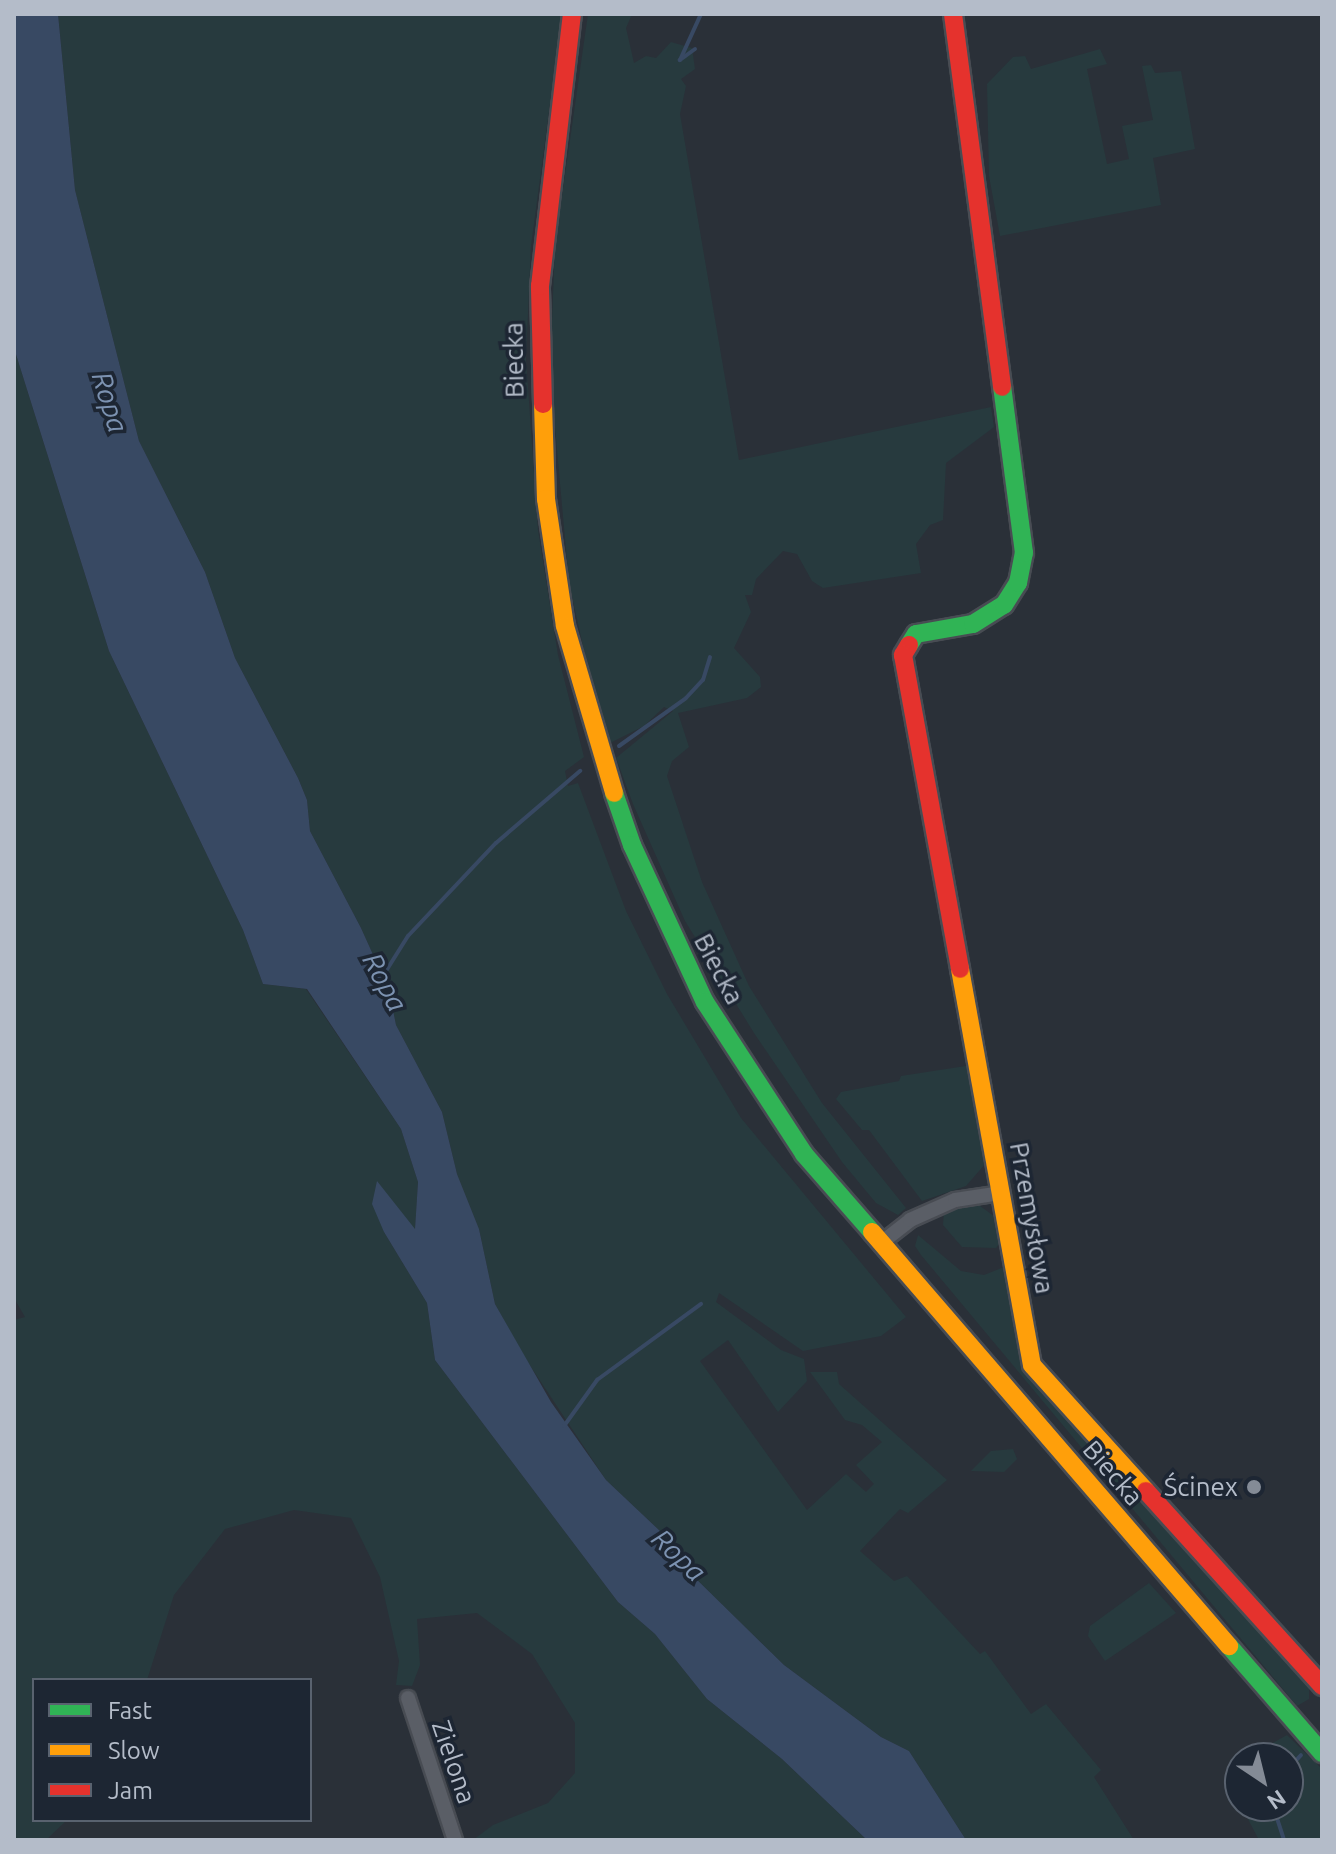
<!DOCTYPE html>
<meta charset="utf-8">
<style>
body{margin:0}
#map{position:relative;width:1336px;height:1854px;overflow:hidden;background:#2a3038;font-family:Ubuntu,sans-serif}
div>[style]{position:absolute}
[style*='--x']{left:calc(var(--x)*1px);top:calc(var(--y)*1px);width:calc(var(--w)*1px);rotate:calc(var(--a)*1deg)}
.green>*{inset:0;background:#273a3e}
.water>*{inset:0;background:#384963}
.stream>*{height:4px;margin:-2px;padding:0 2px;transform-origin:2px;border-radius:2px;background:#384963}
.roads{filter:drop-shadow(2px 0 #484c53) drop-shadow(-2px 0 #484c53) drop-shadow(0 2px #484c53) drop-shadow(0 -2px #484c53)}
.street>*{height:14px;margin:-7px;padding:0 7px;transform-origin:7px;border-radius:7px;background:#5a5e66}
.fast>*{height:18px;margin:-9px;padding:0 9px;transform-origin:9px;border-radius:9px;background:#30b455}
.slow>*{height:18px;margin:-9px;padding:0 9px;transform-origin:9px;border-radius:9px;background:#ff9f0a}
.jam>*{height:18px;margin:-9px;padding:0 9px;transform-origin:9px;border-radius:9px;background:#e5322d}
.dots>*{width:22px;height:22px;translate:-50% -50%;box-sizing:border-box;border:4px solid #1d2633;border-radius:50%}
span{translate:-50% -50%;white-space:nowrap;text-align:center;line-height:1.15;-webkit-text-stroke:7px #1d2633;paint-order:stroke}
.street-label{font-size:26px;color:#b4bcc9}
.poi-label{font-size:26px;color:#b4bcc9}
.right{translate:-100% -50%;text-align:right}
.water-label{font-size:28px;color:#7c92b1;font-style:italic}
.frame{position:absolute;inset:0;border:16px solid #b4bcc9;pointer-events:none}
.legend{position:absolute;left:32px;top:1678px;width:280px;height:144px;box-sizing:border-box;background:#1d2633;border:2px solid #59626f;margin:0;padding:10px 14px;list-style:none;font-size:24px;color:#b4bcc9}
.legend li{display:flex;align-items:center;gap:16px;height:40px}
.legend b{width:40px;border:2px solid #59626f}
.north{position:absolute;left:1224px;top:1742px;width:80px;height:80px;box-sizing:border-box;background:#1d2633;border:2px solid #59626f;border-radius:50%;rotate:145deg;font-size:22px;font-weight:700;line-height:32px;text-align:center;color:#b4bcc9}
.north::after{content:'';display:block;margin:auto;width:28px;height:36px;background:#848b96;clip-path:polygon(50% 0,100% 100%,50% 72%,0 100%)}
</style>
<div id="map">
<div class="green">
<i style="clip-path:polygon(58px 14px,562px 14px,531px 246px,526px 359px,538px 530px,558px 655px,584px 757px,565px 771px,568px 786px,578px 783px,626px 911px,667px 994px,741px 1118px,906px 1317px,881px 1336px,803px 1351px,719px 1293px,716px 1302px,781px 1350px,804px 1359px,807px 1381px,778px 1412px,728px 1340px,700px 1361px,807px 1510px,846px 1474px,866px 1492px,874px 1484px,856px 1465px,882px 1442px,862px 1425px,845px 1420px,810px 1372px,837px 1372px,839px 1384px,947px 1480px,908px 1513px,900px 1509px,860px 1551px,894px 1581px,907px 1576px,980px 1654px,985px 1651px,1031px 1714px,1046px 1704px,1101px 1770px,1094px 1777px,1134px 1840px,966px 1840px,909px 1751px,881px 1737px,784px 1665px,684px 1567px,660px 1531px,606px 1480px,525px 1358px,495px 1304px,479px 1229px,457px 1174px,442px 1112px,396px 1025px,389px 990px,361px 928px,310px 831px,307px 800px,298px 778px,235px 658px,205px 572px,139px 441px,75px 190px)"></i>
<i style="clip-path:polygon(588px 14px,632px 14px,626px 28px,634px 63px,646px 56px,656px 58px,671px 42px,692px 48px,695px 69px,681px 79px,686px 86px,680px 114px,739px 460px,991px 407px,994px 427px,946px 463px,943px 520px,930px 525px,916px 544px,921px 573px,823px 588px,812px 581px,797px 554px,783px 551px,756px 579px,752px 595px,745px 595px,751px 612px,734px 648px,760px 677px,761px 687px,747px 698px,678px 713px,689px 747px,672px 761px,667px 776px,702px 882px,749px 986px,822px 1103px,906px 1208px,898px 1215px,876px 1203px,842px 1162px,754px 1033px,685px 921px,633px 804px,616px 758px,673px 711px,664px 707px,644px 726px,610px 743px,593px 691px,569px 583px,550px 372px,555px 245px)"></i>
<i style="clip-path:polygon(1100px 49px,1107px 64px,1087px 69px,1107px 164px,1129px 159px,1122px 126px,1153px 120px,1142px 66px,1151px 65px,1155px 73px,1181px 71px,1195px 149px,1153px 158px,1161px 205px,1000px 236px,989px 176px,987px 84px,1013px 57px,1025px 56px,1031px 69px)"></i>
<i style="clip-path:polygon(14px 348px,109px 651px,243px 930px,263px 984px,306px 989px,401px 1129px,418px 1182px,415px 1231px,398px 1211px,384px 1232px,427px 1303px,435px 1360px,618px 1602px,655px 1634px,707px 1699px,782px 1759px,867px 1840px,473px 1840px,493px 1825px,548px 1803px,575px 1773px,575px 1723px,532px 1654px,477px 1613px,417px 1619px,420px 1665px,412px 1686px,396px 1685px,399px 1661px,380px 1577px,351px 1518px,294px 1510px,225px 1529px,174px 1595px,147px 1680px,34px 1680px,34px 1820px,67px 1820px,46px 1840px,14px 1840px,14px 1320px,25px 1317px,14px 1298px)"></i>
<i style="clip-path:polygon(972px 1065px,986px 1163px,966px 1186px,922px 1201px,869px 1130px,862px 1130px,836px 1099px,841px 1092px,899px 1081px,901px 1076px)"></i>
<i style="clip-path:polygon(976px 1203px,998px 1219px,1002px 1241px,996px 1248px,962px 1247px,943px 1225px,944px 1211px)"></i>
<i style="clip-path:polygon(918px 1235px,961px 1271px,984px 1275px,1004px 1267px,1028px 1359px,1309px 1684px,1309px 1699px,1297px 1706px,921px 1255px,915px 1246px)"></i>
<i style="clip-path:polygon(1013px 1449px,1017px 1459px,1004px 1472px,971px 1471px,991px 1451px)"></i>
<i style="clip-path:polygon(1149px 1583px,1176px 1613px,1105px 1661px,1088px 1636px,1090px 1626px)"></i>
<i style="clip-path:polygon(1287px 1735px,1322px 1769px,1322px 1840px,1259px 1840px,1241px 1806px,1288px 1806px,1288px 1758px,1246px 1758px)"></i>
<i style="clip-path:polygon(1240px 1762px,1240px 1804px,1231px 1785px,1231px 1772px)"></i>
</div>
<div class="water">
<i style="clip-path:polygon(14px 14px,58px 14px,75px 190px,139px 441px,205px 572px,235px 658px,298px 778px,307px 800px,310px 831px,361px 928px,389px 990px,396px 1025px,442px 1112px,457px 1174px,479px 1229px,495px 1304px,551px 1402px,606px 1480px,660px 1531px,684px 1567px,784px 1665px,881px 1737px,909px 1751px,966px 1840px,867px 1840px,782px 1759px,707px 1699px,655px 1634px,618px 1602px,435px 1360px,427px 1303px,384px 1232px,372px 1204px,377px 1181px,415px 1229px,418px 1182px,401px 1129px,307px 989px,263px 984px,243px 930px,109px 651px,14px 348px)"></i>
</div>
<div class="stream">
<i style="--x:695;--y:49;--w:19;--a:144"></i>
<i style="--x:680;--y:60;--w:51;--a:-65.5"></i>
<i style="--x:619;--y:746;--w:82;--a:-35.6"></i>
<i style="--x:686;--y:698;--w:25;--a:-47"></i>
<i style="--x:703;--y:680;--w:24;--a:-73"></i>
<i style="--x:381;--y:979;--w:51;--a:-57.9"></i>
<i style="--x:408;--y:936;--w:128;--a:-46.6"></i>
<i style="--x:496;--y:843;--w:111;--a:-40.6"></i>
<i style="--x:564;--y:1426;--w:57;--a:-54.3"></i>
<i style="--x:597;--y:1380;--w:129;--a:-36.2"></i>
<i style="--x:1288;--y:1769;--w:19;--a:-47"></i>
<i style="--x:1273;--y:1806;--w:36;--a:72"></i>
</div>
<div class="roads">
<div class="street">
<i style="--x:881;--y:1243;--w:37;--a:-38"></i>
<i style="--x:910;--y:1220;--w:49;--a:-24"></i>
<i style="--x:955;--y:1200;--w:47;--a:-8.7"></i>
<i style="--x:408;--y:1698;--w:150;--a:71.7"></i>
</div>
<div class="fast">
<i style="--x:909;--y:645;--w:13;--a:-58"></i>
<i style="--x:916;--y:634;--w:58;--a:-10"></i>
<i style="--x:973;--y:624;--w:36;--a:-32"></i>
<i style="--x:1004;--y:605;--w:26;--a:-58"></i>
<i style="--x:1018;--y:583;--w:31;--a:-79"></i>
<i style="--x:1024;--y:553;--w:167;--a:-97.5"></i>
<i style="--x:614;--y:793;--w:55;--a:70.9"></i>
<i style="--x:632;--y:845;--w:173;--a:65.1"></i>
<i style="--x:705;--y:1002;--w:181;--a:56.9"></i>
<i style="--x:804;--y:1154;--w:103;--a:48.9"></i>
<i style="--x:1229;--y:1646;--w:142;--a:49"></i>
</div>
<div class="slow">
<i style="--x:543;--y:404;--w:95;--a:88.2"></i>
<i style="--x:546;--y:499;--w:128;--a:81.5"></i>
<i style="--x:565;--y:626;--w:174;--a:73.6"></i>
<i style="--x:960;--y:969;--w:402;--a:79.7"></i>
<i style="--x:1032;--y:1365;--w:170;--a:47.9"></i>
<i style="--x:872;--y:1232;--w:547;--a:49.23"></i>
</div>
<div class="jam">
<i style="--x:953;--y:14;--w:376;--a:82.5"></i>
<i style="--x:543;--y:404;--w:118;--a:-91.5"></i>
<i style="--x:540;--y:286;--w:274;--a:-83.3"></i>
<i style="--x:909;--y:645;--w:12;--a:121"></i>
<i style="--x:903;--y:655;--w:319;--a:79.7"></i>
<i style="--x:1146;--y:1491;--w:263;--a:47.9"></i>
</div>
</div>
<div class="dots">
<i style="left:1254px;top:1487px;background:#848b96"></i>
</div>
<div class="street-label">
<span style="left:514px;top:360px;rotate:-91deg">Biecka</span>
<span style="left:719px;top:969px;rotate:62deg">Biecka</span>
<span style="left:1032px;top:1218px;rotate:80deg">Przemysłowa</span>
<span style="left:1113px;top:1473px;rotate:49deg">Biecka</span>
<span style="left:454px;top:1762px;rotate:71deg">Zielona</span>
</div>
<div class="poi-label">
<span class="right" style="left:1238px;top:1487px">Ścinex</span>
</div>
<div class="water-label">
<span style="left:110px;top:402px;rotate:73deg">Ropa</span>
<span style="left:385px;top:982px;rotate:62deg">Ropa</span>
<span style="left:679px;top:1555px;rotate:44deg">Ropa</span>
</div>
<div class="frame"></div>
<ul class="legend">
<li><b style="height:10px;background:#30b455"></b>Fast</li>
<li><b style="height:10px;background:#ff9f0a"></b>Slow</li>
<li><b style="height:10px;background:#e5322d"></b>Jam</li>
</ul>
<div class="north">N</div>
</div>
